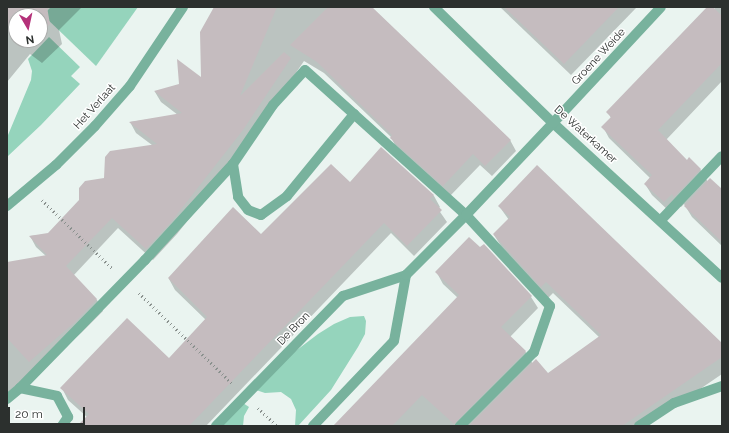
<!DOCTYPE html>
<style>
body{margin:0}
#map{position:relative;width:729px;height:433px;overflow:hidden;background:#eaf4f0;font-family:Raleway,sans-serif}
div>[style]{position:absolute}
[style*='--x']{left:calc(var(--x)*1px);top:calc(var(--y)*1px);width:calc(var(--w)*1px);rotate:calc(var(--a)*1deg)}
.green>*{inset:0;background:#95d4bc}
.shadow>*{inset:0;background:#0003}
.building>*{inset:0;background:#c5bcbf}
.path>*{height:2.5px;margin-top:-1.25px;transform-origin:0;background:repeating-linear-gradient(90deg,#89908d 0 1px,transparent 0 4px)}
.service>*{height:10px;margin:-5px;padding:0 5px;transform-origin:5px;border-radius:5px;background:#78b29d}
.minor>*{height:10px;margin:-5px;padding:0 5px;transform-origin:5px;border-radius:5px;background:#78b29d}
span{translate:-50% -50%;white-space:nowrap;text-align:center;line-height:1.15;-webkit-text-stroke:3px #fff;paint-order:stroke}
.street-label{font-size:11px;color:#2c302e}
.frame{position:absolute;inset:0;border:8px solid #2c302e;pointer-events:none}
.north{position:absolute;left:8px;top:8px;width:40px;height:40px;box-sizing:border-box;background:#fff;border:1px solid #abacab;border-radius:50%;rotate:171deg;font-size:11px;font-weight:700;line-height:16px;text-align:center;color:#2c302e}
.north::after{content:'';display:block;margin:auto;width:14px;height:18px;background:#b43179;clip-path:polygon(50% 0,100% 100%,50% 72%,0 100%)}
.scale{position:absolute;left:8px;top:407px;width:77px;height:18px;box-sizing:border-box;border:2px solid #2c302e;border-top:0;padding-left:5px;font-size:12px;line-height:14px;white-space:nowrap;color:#2c302e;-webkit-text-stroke:3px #fff;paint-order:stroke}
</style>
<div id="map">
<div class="green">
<i style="clip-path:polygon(51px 7px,138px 7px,96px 66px,43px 15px)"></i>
<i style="clip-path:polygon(49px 37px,80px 67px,71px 76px,80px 84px,41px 125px,8px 156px,8px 135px,31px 80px,32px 71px,28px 59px)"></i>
<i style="clip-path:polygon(364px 316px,366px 321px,365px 334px,358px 347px,331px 390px,298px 426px,295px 426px,296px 410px,291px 399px,281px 392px,265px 393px,256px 390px,289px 356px,318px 334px,334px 324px,350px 317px)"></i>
<i style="clip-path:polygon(243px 403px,249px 407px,244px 416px,243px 426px,222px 426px)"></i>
</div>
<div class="shadow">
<i style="clip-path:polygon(evenodd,7px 7px,82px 7px,59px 30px,62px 44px,42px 63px,30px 54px,7px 82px,7px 7px,16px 16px,40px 16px,40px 40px,16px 40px,16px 16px)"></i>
<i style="clip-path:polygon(219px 7px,371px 7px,510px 140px,516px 151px,492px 176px,480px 165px,450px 196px,397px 149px,391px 137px,324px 73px,304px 61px,249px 141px,223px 176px,177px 234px,153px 260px,118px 228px,73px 276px,97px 300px,103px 311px,81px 333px,7px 397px,7px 263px,46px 256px,36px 247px,30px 236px,48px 234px,104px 179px,152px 145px,136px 133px,130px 122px,178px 115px,161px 102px,155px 92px,202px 79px)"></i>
<i style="clip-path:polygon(500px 7px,637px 7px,571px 75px)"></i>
<i style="clip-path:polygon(709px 7px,714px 9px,716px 7px,722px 7px,722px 81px,666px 140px,687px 161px,700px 169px,708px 182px,722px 191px,722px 246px,692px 217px,684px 204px,681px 207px,679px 205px,671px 213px,652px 195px,645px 184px,650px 178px,609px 138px,603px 127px,611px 118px,608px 112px)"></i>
<i style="clip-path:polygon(381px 149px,434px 196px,440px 207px,438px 209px,447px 222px,414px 256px,391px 233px,206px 426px,78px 426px,87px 417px,68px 400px,62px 388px,169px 359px,206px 320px,175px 290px,169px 279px,261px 235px,350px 184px)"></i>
<i style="clip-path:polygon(499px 206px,722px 344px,722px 374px,646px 426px,335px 426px,458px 298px,443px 284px,437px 273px,484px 245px,531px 297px,538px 308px,510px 337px,525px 351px,533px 364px,548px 375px,600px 338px,553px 293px,548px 298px,501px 246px,494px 235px,509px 220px)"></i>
</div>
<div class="building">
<i style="clip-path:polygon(7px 7px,47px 7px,50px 24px,40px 34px,40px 16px,16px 16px,16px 31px,7px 24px)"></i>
<i style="clip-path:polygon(214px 7px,277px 7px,240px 96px,284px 52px,291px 58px,243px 130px,171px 222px,146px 249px,112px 218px,66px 266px,97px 299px,75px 322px,29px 362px,7px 338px,7px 262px,47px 255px,29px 236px,48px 233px,79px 200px,79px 188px,85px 181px,104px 178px,105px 157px,110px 151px,157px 144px,129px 122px,182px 113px,154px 91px,179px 84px,177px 59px,201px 77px,200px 32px)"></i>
<i style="clip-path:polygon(328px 7px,372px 7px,511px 140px,485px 166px,473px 154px,443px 186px,390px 138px,392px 135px,317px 62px,290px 45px)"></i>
<i style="clip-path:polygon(504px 7px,619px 7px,564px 64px)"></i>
<i style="clip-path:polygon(707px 7px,713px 7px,722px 16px,722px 63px,658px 130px,687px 160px,689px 157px,701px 169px,674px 197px,672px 194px,664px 202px,644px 184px,652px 175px,601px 127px,611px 117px,606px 112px)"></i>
<i style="clip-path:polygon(381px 147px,434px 195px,430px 199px,442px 210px,407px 246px,384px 223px,189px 426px,77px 426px,89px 414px,60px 388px,127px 318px,169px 358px,207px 317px,168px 278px,233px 207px,261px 234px,331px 164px,350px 182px)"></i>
<i style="clip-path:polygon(537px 165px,722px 343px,722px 357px,622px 426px,469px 426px,536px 359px,548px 373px,601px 335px,546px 282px,541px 287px,493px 234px,510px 217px,498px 206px)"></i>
<i style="clip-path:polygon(710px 178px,722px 189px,722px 242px,684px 206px)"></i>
<i style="clip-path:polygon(469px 237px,480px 247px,484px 244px,532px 296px,501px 327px,526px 351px,454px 424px,422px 395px,392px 426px,333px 426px,459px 295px,435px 272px)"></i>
</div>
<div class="path">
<i style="--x:42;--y:200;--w:98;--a:44.2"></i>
<i style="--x:139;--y:293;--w:131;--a:44.1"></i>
<i style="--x:258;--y:408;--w:26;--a:43"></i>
</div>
<div class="service">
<i style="--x:233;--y:164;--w:33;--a:81"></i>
<i style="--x:238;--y:197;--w:16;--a:52"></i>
<i style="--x:248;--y:210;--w:14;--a:21"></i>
<i style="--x:261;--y:215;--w:32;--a:-36"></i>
<i style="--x:287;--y:196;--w:106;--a:-50.7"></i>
<i style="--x:661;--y:220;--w:88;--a:-46.4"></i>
<i style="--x:20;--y:388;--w:38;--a:12"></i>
<i style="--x:57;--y:396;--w:24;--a:62"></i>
<i style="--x:68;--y:417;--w:11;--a:124"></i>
<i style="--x:7;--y:399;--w:17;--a:-40"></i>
<i style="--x:20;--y:388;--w:179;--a:-45.7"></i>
<i style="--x:145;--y:260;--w:130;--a:-47.5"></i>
<i style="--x:233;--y:164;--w:71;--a:-55.9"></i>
<i style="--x:273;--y:105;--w:47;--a:-47.6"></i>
<i style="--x:305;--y:70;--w:217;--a:42"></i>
<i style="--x:466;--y:215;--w:124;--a:47.3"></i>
<i style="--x:550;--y:306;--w:49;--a:109.2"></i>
<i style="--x:534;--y:352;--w:105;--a:135"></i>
</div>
<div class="minor">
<i style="--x:434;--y:7;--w:166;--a:44.3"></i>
<i style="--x:553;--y:123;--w:229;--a:42.5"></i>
<i style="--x:7;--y:206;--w:64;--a:-39.9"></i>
<i style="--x:56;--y:165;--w:55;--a:-45"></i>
<i style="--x:95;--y:126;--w:53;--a:-48.8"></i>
<i style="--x:130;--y:86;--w:95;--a:-56.1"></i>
<i style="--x:216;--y:426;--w:182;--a:-45.7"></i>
<i style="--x:343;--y:296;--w:66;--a:-18.4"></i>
<i style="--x:313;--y:426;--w:117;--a:-46.4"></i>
<i style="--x:394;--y:341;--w:67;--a:-79.7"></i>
<i style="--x:406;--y:275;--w:85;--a:-45"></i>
<i style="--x:466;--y:215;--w:127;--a:-46.6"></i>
<i style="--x:553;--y:123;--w:158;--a:-47"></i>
<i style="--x:639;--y:426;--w:42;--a:-33.3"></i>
<i style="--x:674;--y:403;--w:51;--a:-19.5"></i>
</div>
<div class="street-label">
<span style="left:599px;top:57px;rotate:-47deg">Groene Weide</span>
<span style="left:95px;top:107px;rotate:-48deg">Het Verlaat</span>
<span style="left:585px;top:135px;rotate:42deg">De Waterkamer</span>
<span style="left:294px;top:329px;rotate:-46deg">De Bron</span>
</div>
<div class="frame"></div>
<div class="north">N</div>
<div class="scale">20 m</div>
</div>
